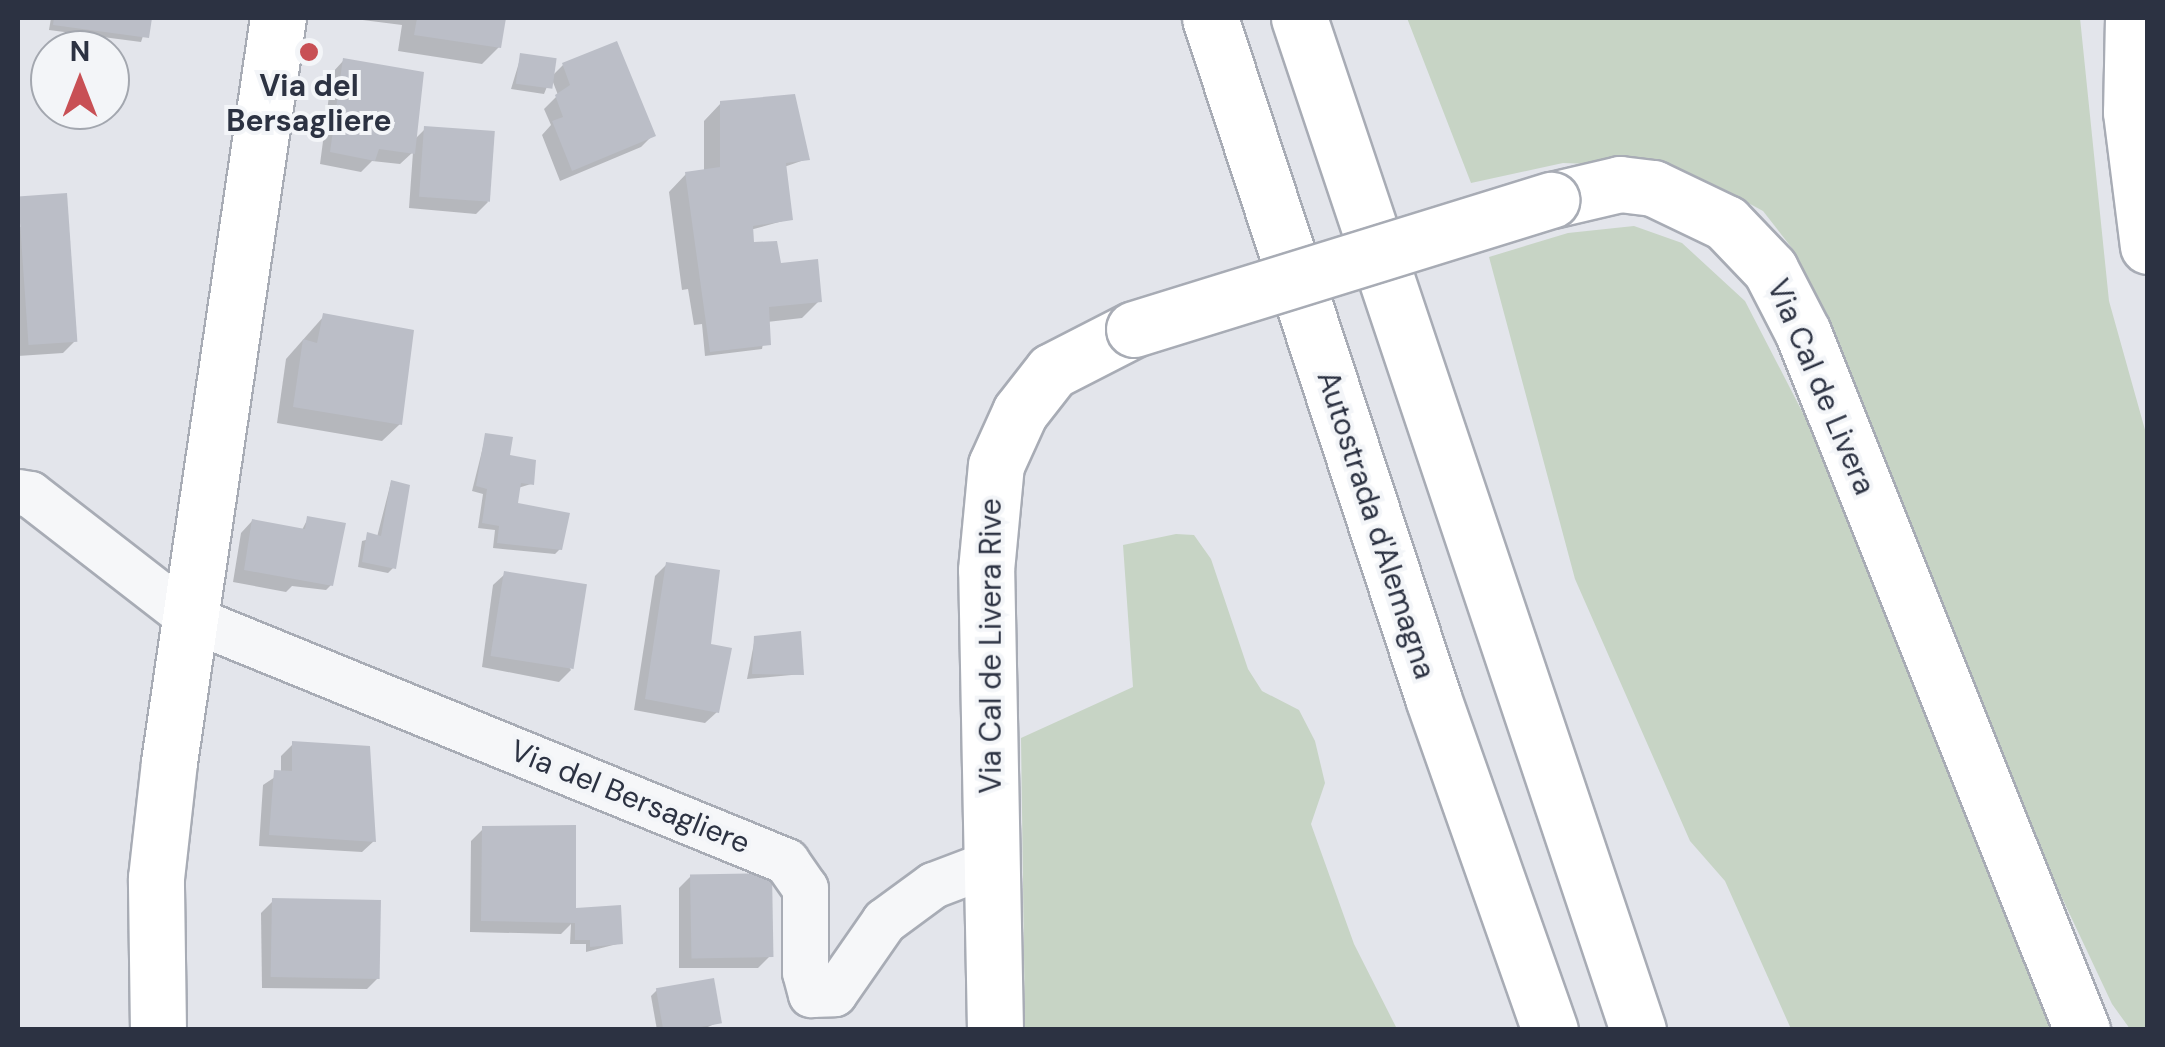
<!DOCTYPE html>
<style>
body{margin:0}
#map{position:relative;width:2165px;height:1047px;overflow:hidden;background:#e3e5eb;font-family:"DM Sans",sans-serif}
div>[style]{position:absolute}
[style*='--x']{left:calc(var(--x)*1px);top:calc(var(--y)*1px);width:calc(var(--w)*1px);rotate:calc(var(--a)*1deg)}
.green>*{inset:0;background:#c7d4c5}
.shadow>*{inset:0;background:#0003}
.building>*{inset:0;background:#bbbec7;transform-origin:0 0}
.roads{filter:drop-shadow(2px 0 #a8acb5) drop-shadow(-2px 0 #a8acb5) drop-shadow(0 2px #a8acb5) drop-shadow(0 -2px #a8acb5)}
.street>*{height:45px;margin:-22.5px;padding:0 22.5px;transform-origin:22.5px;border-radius:22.5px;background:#f6f7f9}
.secondary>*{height:55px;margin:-27.5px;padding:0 27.5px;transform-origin:27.5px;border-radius:27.5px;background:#fff}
.highway>*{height:55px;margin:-27.5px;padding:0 27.5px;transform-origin:27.5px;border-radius:27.5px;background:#fff}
.bridges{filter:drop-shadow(2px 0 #a8acb5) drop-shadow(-2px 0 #a8acb5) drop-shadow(0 2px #a8acb5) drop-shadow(0 -2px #a8acb5)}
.secondary-bridge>*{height:55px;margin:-27.5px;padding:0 27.5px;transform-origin:27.5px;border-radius:27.5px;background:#fff}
.dots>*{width:28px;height:28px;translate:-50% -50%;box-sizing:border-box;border:5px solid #f3f5f8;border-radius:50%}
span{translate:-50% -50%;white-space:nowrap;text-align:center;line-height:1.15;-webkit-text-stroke:8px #f3f5f8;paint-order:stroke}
.poi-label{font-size:30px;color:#2c3242;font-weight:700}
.street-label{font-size:30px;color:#2c3242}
.frame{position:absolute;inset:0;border:20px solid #2c3242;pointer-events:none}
.north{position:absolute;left:30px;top:30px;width:100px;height:100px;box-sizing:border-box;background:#f3f5f8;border:2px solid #a3a7af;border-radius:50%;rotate:0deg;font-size:28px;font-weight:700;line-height:40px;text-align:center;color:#2c3242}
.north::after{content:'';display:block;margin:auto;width:35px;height:45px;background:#c85055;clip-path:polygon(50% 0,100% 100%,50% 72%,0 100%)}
</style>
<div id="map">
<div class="green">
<i style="clip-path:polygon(1407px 18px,2080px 18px,2109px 301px,2147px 437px,2147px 1029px,2130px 1029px,2112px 1004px,2056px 885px,1795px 252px,1763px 211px,1715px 185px,1647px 166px,1563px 163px,1471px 183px)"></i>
<i style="clip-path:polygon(1634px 226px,1682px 243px,1745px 301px,1807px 421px,1963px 797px,2070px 1029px,1791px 1029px,1725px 881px,1690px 841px,1575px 579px,1489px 257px,1568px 233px)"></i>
<i style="clip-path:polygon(1176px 534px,1194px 535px,1211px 559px,1248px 669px,1262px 691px,1299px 710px,1315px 741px,1325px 783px,1311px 824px,1354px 944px,1397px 1029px,1025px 1029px,1021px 738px,1133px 687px,1123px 545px)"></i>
</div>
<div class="shadow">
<i style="clip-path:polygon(51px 18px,149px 18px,141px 42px,49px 30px)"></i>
<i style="clip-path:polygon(347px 18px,503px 18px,499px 47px,482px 64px,398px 51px,402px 25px)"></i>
<i style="clip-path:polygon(521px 56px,551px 77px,563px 65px,653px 135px,641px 147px,560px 181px,542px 135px,551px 125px,544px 109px,558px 95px,551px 77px,544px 94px,511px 89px)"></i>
<i style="clip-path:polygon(343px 61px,414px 140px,425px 129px,488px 202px,476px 214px,409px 208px,413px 152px,400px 164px,372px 161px,361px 172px,320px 164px,332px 73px)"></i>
<i style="clip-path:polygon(721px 103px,807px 159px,784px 167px,790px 219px,750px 230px,752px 244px,819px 301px,802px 318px,767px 322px,762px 349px,705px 356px,702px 324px,694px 325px,688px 289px,682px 290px,669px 192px,686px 174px,704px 172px,704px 121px)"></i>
<i style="clip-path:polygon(67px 224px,75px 341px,63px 353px,18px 356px,18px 227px)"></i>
<i style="clip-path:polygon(324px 316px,400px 424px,382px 441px,277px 423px,286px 359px)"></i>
<i style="clip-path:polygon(486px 435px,531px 484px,518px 488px,515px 505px,560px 549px,555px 554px,493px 548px,495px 530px,478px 528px,483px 494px,472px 491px)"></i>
<i style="clip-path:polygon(391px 482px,394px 567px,388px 573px,358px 567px,362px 541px,377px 537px)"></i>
<i style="clip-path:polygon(308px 518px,331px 585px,326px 590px,292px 586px,286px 592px,233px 582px,241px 533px,252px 521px,302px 530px)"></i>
<i style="clip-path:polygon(667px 564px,717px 712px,705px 723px,634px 710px,655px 576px)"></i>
<i style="clip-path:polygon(505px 574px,571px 670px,559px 682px,482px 667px,493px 585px)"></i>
<i style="clip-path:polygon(755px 638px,802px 674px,747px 679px)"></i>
<i style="clip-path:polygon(293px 744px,374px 841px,362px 852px,259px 846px,263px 785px,281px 773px,281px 756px)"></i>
<i style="clip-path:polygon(483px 829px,573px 914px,621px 943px,586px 952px,586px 944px,570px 944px,571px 924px,561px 934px,470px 932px,471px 841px)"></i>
<i style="clip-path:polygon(691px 876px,770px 956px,758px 968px,679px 968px,679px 888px)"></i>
<i style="clip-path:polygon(273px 901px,379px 977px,367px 989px,262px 988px,261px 913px)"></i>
<i style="clip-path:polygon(657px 990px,719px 1022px,701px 1030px,657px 1030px,651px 996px)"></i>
</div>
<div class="building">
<i style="clip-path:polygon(54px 18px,152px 18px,149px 38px,53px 25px)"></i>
<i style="clip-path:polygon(417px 18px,506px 18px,501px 48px,414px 35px)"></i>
<i style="clip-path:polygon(617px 41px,656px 136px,572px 171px,552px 121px,563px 117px,555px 95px,570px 85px,562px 63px)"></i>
<i style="left:520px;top:53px;width:37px;height:31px;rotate:8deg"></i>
<i style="clip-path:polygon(343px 58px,424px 72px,415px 154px,379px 149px,375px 161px,330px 152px)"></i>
<i style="clip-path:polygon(795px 94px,810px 160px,786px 163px,793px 220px,753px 226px,754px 242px,777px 241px,781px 263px,818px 259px,822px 302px,769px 307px,771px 345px,710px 352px,685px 172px,720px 167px,720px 101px)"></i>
<i style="left:424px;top:126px;width:71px;height:71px;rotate:4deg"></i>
<i style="left:67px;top:193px;width:149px;height:49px;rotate:86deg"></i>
<i style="clip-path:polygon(323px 313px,414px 330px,402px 425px,293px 407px,303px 339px,317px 343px)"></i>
<i style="clip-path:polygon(485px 433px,513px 437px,510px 455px,536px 460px,534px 485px,521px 483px,518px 503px,570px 513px,562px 550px,497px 543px,499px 526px,482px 523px,487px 489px,476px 486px)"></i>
<i style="clip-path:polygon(391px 480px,410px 485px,396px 569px,362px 562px,367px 532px,381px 536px)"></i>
<i style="clip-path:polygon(307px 516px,346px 523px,333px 586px,244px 570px,252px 519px,305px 529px)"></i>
<i style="clip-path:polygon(666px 562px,720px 570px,711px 644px,732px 648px,719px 713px,645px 699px)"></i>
<i style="left:504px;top:571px;width:84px;height:86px;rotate:9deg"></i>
<i style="clip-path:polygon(801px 631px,804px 675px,752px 674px,754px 636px)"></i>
<i style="clip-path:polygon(292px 741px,370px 746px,376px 842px,269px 835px,274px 770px,292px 771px)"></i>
<i style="clip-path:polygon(576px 825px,576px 908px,621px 905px,623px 944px,590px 947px,590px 940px,575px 940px,575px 923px,481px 921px,482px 826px)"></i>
<i style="left:772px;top:873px;width:84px;height:82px;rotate:89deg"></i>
<i style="left:272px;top:898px;width:109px;height:79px;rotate:1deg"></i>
<i style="left:714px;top:978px;width:46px;height:59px;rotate:80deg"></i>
</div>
<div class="roads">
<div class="street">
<i style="--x:18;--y:492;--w:12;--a:9"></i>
<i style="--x:30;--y:494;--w:202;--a:37.8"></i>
<i style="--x:190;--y:618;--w:644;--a:22.18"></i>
<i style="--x:786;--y:861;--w:33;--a:55"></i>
<i style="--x:805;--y:888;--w:84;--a:90"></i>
<i style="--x:805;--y:972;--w:23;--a:75"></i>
<i style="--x:811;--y:994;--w:23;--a:-2"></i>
<i style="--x:834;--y:993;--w:88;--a:-55.2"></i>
<i style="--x:884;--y:921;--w:61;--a:-36.3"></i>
<i style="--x:933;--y:885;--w:62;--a:-20.8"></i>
</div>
<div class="secondary">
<i style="--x:2133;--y:18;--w:94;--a:91.2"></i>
<i style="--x:2131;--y:112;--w:135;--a:82.8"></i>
<i style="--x:1552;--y:200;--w:70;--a:-13.2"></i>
<i style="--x:1620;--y:184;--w:33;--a:7"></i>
<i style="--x:1653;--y:188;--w:81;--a:25.6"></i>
<i style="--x:1726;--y:223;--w:64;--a:46.3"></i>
<i style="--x:1770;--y:269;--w:72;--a:62.7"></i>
<i style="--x:1803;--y:333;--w:751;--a:68.18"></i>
<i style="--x:158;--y:1030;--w:152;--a:-90.8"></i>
<i style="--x:156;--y:878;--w:117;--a:-83.6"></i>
<i style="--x:169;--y:762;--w:752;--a:-81.67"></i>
<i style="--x:995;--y:1030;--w:460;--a:-91.1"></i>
<i style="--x:986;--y:570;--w:105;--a:-84.6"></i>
<i style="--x:996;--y:465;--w:58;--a:-65.6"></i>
<i style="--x:1020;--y:412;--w:52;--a:-52"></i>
<i style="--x:1052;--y:371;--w:92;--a:-27.1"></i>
</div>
<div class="highway">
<i style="--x:1210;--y:18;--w:716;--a:71.84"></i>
<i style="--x:1433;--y:698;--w:352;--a:70.6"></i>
<i style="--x:1299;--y:18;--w:1067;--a:71.48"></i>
</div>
</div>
<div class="bridges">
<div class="secondary-bridge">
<i style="--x:1134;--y:329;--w:437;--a:-17.2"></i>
</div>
</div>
<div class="dots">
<i style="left:309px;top:52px;background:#c85055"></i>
</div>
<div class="poi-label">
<span style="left:309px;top:103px">Via del<br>Bersagliere</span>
</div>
<div class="street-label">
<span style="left:1821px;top:387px;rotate:67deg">Via Cal de Livera</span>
<span style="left:1376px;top:525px;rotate:72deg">Autostrada d'Alemagna</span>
<span style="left:991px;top:646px;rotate:-90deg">Via Cal de Livera Rive</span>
<span style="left:630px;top:797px;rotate:22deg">Via del Bersagliere</span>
</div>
<div class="frame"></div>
<div class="north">N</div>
</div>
